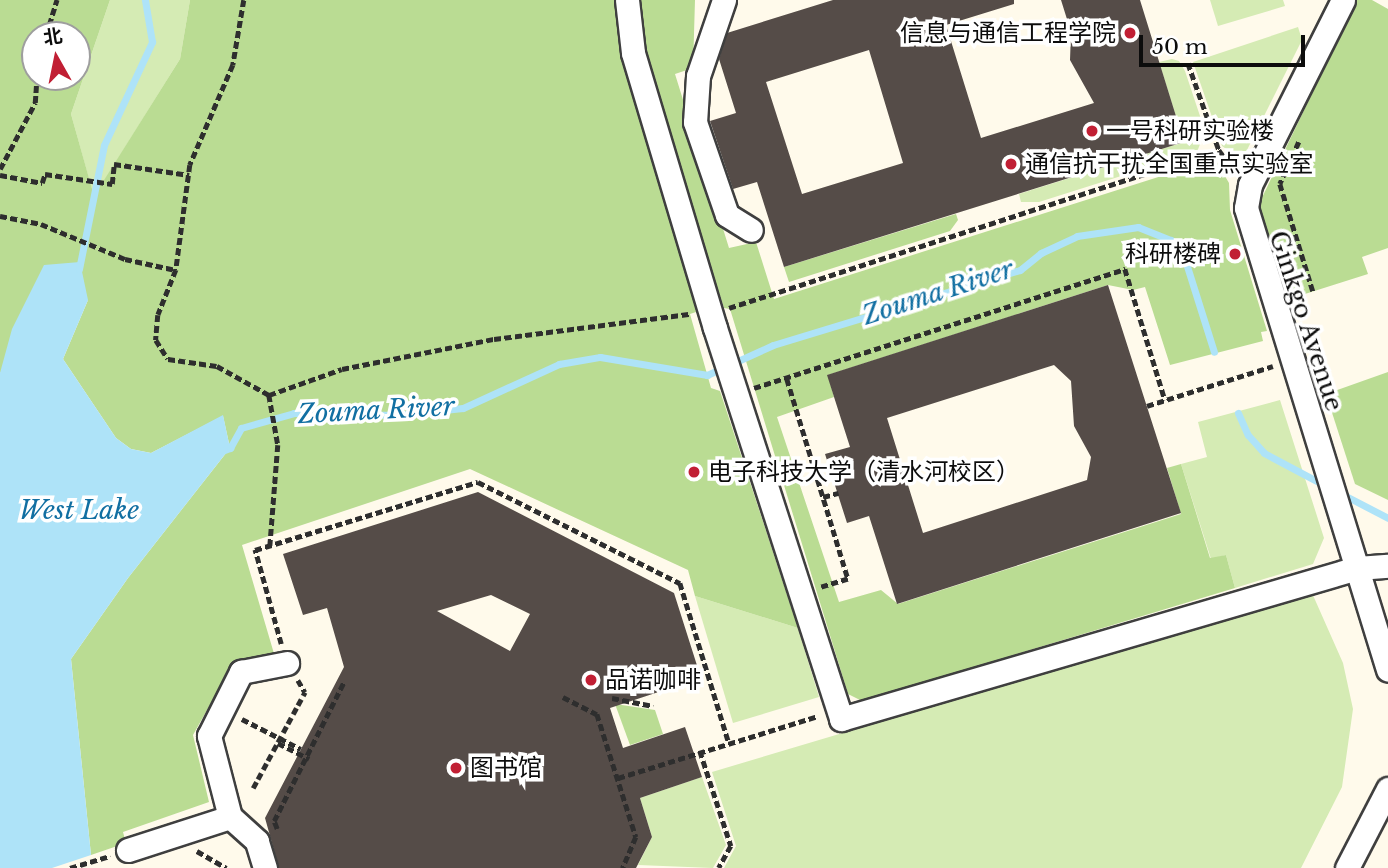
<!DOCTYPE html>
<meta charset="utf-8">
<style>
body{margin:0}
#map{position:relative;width:1388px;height:868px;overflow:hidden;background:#fffaeb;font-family:"Libre Baskerville","Noto Sans SC",serif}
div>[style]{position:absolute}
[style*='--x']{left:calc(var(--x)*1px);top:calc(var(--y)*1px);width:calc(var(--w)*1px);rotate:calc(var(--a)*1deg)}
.green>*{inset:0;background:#d5ebb4}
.forest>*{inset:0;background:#badc93}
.water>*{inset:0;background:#aee3f8}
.stream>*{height:7px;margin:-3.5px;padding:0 3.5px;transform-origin:3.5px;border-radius:3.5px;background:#aee3f8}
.building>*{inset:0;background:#554c48}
.path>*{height:4.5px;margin-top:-2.25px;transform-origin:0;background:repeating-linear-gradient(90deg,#2e2e2e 0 7px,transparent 0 10.5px)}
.roads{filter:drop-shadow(2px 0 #3f3f3f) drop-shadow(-2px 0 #3f3f3f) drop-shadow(0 2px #3f3f3f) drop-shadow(0 -2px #3f3f3f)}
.minor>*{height:23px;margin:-11.5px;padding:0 11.5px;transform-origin:11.5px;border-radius:11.5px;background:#fff}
.path-bridge>*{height:4.5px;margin-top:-2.25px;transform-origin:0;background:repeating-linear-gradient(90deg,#2e2e2e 0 7px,transparent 0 10.5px)}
.dots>*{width:19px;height:19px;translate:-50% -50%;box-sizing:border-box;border:4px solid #fff;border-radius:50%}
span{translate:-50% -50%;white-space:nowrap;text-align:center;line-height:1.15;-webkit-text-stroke:7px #fff;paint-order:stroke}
.poi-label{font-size:24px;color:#0c0c0c}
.right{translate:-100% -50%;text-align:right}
.left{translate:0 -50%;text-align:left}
.street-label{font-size:24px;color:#0c0c0c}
.water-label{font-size:26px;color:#116fa2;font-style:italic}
.north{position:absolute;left:21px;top:21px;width:70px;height:70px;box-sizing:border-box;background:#fff;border:2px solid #9e9e9e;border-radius:50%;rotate:351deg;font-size:19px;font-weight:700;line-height:28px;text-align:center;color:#0c0c0c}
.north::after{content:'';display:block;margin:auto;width:24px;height:32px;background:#c11f34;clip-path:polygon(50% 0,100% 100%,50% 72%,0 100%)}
.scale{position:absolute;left:1139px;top:35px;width:166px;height:32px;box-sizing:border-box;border:4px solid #0c0c0c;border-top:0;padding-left:9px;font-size:21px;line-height:24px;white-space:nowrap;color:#0c0c0c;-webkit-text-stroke:5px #fff;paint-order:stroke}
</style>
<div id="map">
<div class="green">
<i style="clip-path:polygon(110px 0,190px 0,180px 59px,94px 197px,71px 114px)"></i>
<i style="clip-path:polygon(1210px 0,1283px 0,1285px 6px,1218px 26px)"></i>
<i style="clip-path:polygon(1298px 27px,1302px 40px,1245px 154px,1237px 157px,1222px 146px,1193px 62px)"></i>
<i style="clip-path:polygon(1172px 59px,1179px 61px,1185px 71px,1205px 131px,1197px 152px,1039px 202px,1021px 202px,1019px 194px,1184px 142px,1159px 62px)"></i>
<i style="clip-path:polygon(1280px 400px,1324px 538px,1313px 564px,1235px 588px,1226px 555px,1211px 559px,1181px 464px,1207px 457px,1198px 422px)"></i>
<i style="clip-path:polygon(1312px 593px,1343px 663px,1353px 709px,1342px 787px,1301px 868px,724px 868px,736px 846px,712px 772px)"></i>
<i style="clip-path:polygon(695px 596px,798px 628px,819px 697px,733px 723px)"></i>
<i style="clip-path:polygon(702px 777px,726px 845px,713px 868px,638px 865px,652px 837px,640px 798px)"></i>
</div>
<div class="forest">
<i style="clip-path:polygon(evenodd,0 0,110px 0,71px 114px,94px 196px,180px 59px,190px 0,620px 0,625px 52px,688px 279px,696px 312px,690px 314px,711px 388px,720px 391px,798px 628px,695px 596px,688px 570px,470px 469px,242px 545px,275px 657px,231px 667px,193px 735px,209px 802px,123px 832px,126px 843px,91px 855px,71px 659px,128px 578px,230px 448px,223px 416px,151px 453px,131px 449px,116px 438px,63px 359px,88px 300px,0 373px,0 0,35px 35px,77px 35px,77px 77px,35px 77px,35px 35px)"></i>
<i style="clip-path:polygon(636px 0,695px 0,693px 68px,675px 74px,729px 248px,756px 242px,774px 299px,1215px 159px,1229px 183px,1230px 210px,1267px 331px,1261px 332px,1263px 341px,1170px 365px,1145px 287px,1133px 290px,1108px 285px,828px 375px,834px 397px,777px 417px,839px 602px,881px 590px,898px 604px,1181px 514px,1167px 468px,1181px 464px,1210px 558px,1226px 555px,1235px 588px,862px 701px,848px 694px,730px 309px,724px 308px,641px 55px)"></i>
<i style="clip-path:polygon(1357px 0,1372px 0,1388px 9px,1388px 248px,1362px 257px,1368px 274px,1286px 300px,1258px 206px)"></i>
<i style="clip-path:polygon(956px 214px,958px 220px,950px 231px,789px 282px,784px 267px)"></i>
<i style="clip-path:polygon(1388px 372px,1388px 500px,1355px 484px,1326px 394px)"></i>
<i style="clip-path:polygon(615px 704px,655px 710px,663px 734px,630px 745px)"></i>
</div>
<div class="water">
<i style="clip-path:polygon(80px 262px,88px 300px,63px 359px,116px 438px,131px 449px,151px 453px,223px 415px,230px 448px,128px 578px,71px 659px,91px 855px,52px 868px,0 868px,0 373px,12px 329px,44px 265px)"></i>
</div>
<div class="stream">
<i style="--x:79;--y:269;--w:126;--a:-78.6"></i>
<i style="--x:104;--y:145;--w:114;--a:-65"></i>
<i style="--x:152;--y:42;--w:43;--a:-99.5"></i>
<i style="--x:1238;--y:413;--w:24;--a:66"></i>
<i style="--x:1248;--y:435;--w:24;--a:48"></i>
<i style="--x:1264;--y:453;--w:70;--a:28"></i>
<i style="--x:222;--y:451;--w:9;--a:-21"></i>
<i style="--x:230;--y:448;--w:23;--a:-61"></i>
<i style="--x:241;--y:428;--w:55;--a:-15.8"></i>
<i style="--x:294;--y:413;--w:103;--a:1.1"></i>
<i style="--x:397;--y:415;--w:66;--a:-6.1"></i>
<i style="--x:463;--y:408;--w:106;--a:-24.6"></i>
<i style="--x:559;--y:364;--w:42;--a:-9.7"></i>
<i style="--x:600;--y:357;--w:109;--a:9.5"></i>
<i style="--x:707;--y:375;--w:72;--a:-24.4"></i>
<i style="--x:773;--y:345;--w:258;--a:-16.9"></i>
<i style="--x:1020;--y:270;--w:27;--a:-39"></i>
<i style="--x:1041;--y:253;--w:40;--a:-25"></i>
<i style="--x:1077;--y:236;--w:62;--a:-8.4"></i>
<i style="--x:1138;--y:227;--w:35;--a:22"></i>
<i style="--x:1171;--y:240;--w:27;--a:57"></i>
<i style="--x:1186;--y:263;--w:93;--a:72.5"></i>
<i style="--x:1340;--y:493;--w:54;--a:27.5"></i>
</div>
<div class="building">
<i style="clip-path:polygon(evenodd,833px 0,1014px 0,1014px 4px,946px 25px,981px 138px,1094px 103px,1070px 60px,1071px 32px,1061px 0,1140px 0,1184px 142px,784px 267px,757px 182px,733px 189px,710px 121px,736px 113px,719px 59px,727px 33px,833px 0,869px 50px,903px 163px,802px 194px,766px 82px,869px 50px)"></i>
<i style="clip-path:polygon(evenodd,1108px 285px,1181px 513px,897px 604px,869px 516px,847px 523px,825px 454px,850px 447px,827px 375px,1108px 285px,1054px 365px,1071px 381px,1074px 426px,1091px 457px,1087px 480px,923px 533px,887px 418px,1054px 365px)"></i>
<i style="clip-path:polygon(evenodd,478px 492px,674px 593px,701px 678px,610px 708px,623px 748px,685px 727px,702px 777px,640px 798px,652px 837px,636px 868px,279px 868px,265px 818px,344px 667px,327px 608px,303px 615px,283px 554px,478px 492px,491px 595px,530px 614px,510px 651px,437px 611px,491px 595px)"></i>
</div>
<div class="path">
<i style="--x:244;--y:0;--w:66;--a:99.6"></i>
<i style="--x:233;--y:65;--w:109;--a:113.3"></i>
<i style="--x:190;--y:165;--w:106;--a:97.6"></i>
<i style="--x:176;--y:270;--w:48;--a:111.8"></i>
<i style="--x:158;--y:315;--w:25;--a:95"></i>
<i style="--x:156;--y:340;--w:22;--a:58"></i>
<i style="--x:168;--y:359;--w:49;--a:8.1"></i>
<i style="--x:217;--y:366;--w:60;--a:29.1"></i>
<i style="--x:269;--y:395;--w:77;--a:-19.6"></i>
<i style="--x:342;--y:369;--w:155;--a:-11.2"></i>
<i style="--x:494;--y:339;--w:198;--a:-7.3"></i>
<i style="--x:46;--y:35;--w:37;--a:-73"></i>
<i style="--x:1188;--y:63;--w:92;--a:70.4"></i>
<i style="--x:1219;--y:150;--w:26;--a:54"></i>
<i style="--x:1299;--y:142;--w:46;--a:114.3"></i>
<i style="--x:1280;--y:184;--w:112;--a:72.9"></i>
<i style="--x:0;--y:169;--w:75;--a:-62.1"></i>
<i style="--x:35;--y:103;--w:26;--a:-86"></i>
<i style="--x:0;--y:175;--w:43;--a:10.8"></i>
<i style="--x:42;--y:183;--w:9;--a:-72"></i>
<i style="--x:45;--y:174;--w:68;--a:8.5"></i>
<i style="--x:112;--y:184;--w:20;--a:-84"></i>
<i style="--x:114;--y:164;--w:76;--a:8.3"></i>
<i style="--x:0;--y:216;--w:42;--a:11"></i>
<i style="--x:41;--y:224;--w:91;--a:22.6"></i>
<i style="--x:125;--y:259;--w:52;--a:12.2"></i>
<i style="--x:729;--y:308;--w:515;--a:-17.87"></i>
<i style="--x:787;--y:379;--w:209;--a:73"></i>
<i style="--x:848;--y:579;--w:28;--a:163"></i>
<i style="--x:754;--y:388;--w:390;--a:-17.8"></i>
<i style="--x:1125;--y:269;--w:137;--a:73"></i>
<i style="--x:269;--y:395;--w:51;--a:79.8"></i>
<i style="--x:278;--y:445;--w:101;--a:94.5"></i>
<i style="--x:1147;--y:406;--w:132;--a:-17.6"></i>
<i style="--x:823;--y:497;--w:16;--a:-15"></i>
<i style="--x:281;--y:644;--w:98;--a:-105.5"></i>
<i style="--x:255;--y:550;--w:233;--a:-17"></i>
<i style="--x:478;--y:482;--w:226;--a:26.6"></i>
<i style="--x:680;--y:583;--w:167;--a:73"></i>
<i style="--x:298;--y:680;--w:14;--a:60"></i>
<i style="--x:563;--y:697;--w:38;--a:27"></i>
<i style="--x:597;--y:714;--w:129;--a:72.4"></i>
<i style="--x:636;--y:837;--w:34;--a:113"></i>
<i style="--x:612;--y:698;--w:42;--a:11"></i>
<i style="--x:242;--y:719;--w:66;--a:27"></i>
<i style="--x:278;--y:743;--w:35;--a:27"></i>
<i style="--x:700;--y:751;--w:100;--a:71.9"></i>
<i style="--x:731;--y:846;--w:25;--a:119"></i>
<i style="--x:618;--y:778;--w:209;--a:-17.2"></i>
<i style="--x:277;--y:829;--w:9;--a:-111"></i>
<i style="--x:274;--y:821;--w:156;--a:-63.3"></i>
<i style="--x:197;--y:851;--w:34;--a:30"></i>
<i style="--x:70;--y:868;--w:42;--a:-16.7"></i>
</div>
<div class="roads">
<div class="minor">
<i style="--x:627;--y:0;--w:53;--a:83.5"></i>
<i style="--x:633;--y:53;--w:287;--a:73.4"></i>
<i style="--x:715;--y:328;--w:411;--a:72.1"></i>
<i style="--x:841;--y:719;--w:538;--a:-16.31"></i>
<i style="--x:1357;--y:568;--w:31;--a:-4"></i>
<i style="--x:724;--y:0;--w:80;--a:108.9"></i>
<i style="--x:698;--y:76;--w:46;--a:93.7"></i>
<i style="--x:695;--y:122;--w:98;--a:71"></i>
<i style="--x:727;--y:215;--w:28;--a:32"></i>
<i style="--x:1343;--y:0;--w:207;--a:116.7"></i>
<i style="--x:1250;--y:185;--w:23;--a:100"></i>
<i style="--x:1246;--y:208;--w:483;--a:72.9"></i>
<i style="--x:128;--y:850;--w:107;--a:-17.9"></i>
<i style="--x:265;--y:868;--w:28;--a:-107"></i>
<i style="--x:257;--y:841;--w:36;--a:-138"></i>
<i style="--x:230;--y:817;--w:84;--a:-104.5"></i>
<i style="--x:209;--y:736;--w:72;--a:-63.4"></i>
<i style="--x:241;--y:672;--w:47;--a:-11.1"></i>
<i style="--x:1347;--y:868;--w:89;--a:-62.6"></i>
</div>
</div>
<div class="path-bridge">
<i style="--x:253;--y:788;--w:109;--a:-61.6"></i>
</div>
<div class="dots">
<i style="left:1130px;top:33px;background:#c11f34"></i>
<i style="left:1092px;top:131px;background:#c11f34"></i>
<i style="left:1011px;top:164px;background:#c11f34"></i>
<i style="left:1235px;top:254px;background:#c11f34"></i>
<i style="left:694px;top:472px;background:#c11f34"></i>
<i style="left:591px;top:680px;background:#c11f34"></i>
<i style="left:456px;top:768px;background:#c11f34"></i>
</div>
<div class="poi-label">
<span class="right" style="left:1116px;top:33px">信息与通信工程学院</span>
<span class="left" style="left:1106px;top:131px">一号科研实验楼</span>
<span class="left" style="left:1025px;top:164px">通信抗干扰全国重点实验室</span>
<span class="right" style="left:1221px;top:254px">科研楼碑</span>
<span class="left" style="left:708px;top:472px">电子科技大学（清水河校区）</span>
<span class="left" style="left:605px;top:680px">品诺咖啡</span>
<span class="left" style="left:470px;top:768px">图书馆</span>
</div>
<div class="street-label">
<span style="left:1306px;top:321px;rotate:72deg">Ginkgo Avenue</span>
</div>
<div class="water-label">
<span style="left:938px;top:293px;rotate:-18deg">Zouma River</span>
<span style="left:376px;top:411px;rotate:-3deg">Zouma River</span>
<span style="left:79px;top:511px">West Lake</span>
</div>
<div class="north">北</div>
<div class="scale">50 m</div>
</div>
